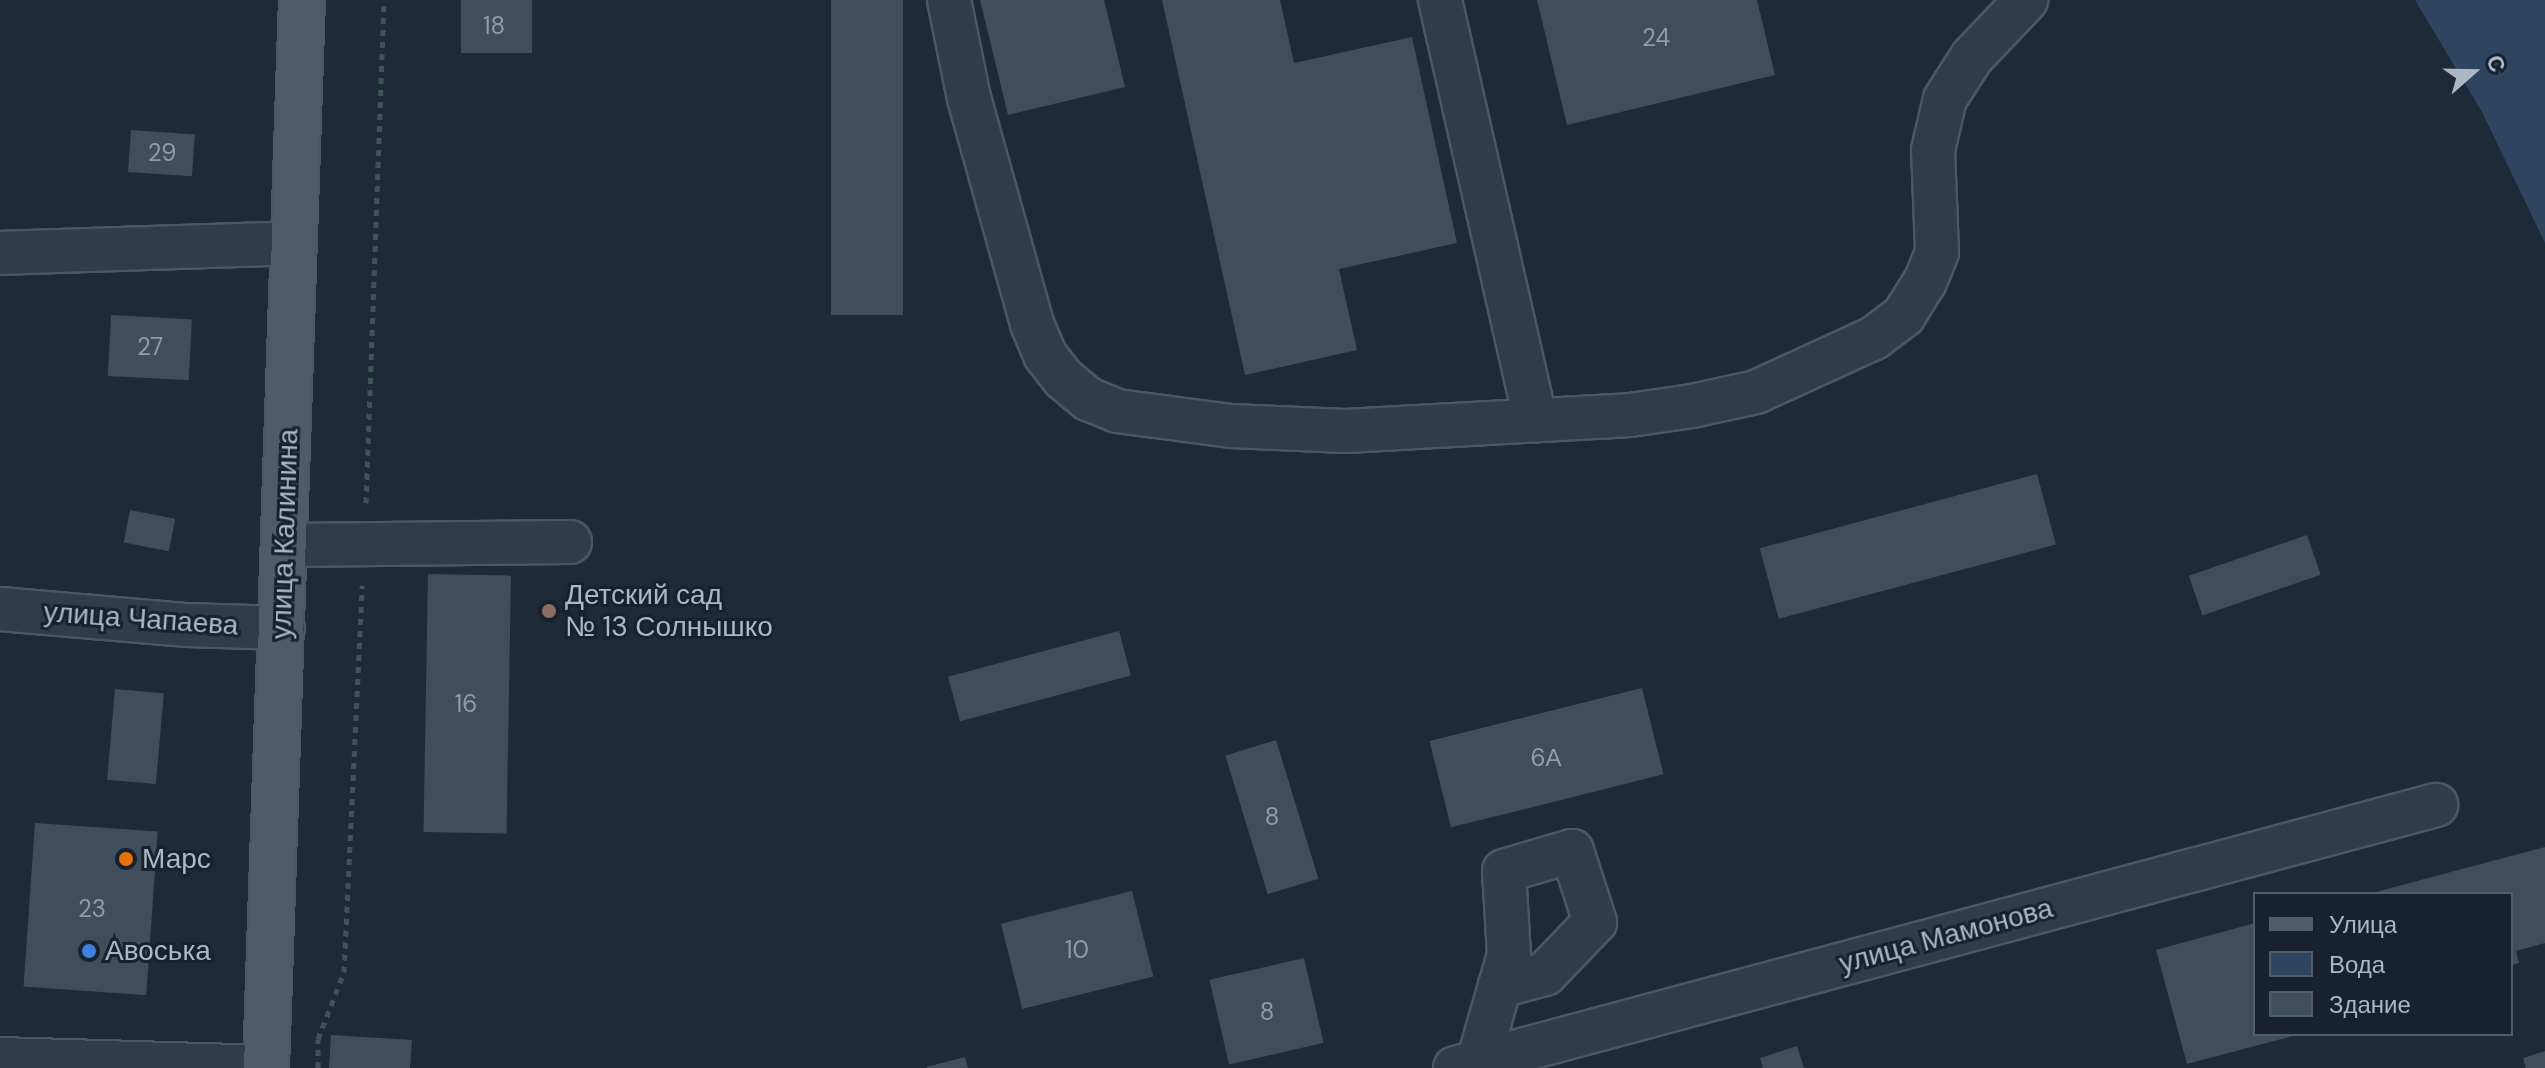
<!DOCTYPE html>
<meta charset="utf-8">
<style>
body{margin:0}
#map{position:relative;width:2545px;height:1068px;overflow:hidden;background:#1f2a38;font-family:"DM Sans",sans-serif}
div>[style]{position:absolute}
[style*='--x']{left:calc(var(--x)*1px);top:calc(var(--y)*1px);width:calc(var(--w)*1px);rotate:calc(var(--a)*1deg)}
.water>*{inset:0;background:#2f455f}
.building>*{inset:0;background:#3f4d5d;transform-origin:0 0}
.path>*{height:5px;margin-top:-2.5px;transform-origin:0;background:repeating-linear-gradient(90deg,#3e5457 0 6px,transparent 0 12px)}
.roads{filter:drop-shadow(2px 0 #4d5763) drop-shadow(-2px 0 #4d5763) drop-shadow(0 2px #4d5763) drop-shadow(0 -2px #4d5763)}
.minor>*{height:42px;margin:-21px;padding:0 21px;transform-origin:21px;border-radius:21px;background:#323c49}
.major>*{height:44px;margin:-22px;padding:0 22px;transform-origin:22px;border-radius:22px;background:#505b69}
.dots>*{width:22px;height:22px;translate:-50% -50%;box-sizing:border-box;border:4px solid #18212d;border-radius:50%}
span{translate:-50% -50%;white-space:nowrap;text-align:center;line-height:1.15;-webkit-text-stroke:6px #18212d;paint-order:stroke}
.number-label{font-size:24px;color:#919cab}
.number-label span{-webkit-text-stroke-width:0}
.street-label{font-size:28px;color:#acb7c5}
.poi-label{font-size:28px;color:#acb7c5}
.left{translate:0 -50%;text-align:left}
.legend{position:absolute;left:2253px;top:892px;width:260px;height:144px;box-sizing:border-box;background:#18212d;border:2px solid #535d6a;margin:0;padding:10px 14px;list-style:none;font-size:24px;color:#acb7c5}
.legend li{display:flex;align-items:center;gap:16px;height:40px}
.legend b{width:40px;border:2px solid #535d6a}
.north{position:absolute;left:2433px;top:32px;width:80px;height:80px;-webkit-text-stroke:6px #18212d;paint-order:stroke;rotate:70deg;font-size:22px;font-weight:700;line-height:32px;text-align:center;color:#acb7c5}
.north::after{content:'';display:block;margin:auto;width:28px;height:36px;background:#acb7c5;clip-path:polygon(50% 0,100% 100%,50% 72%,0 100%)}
</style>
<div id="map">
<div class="water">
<i style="clip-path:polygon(2415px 0,2545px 0,2545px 243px,2482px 112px)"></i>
</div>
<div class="building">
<i style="left:461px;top:0;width:71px;height:53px"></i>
<i style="left:831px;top:0;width:72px;height:315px"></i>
<i style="clip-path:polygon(980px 0,1104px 0,1125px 87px,1008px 115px)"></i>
<i style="clip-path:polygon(1162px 0,1280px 0,1294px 63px,1412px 37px,1457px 243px,1339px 269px,1357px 350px,1245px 375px)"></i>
<i style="clip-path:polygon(1537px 0,1757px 0,1775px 75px,1567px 125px)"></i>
<i style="left:131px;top:130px;width:64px;height:42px;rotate:4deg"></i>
<i style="left:111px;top:315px;width:81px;height:61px;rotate:3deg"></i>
<i style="left:2037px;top:474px;width:73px;height:287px;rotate:75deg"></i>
<i style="left:130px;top:510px;width:46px;height:33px;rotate:11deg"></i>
<i style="left:2307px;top:535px;width:42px;height:125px;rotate:71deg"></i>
<i style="left:428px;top:574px;width:83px;height:258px;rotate:1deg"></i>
<i style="left:1119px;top:631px;width:46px;height:177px;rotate:75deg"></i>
<i style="left:1642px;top:688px;width:89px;height:219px;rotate:76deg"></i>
<i style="left:115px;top:689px;width:49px;height:91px;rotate:5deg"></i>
<i style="left:1276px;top:740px;width:145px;height:53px;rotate:73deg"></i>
<i style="left:35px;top:823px;width:123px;height:164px;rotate:4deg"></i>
<i style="clip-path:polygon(2545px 847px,2545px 943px,2516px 951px,2519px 963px,2511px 965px,2511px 894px,2368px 894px)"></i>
<i style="left:1132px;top:891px;width:88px;height:135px;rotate:76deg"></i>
<i style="clip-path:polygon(2255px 923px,2255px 1034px,2296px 1035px,2187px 1064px,2156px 950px)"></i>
<i style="left:1304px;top:958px;width:87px;height:97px;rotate:77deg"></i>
<i style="clip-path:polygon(331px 1035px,412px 1040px,410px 1068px,329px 1068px)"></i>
<i style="clip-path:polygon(1797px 1046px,1804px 1068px,1763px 1068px,1760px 1058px)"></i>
<i style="clip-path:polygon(2545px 1051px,2545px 1068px,2526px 1068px,2523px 1058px)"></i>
<i style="clip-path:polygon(965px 1057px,968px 1068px,927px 1068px,926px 1067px)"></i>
</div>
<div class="path">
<i style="--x:366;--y:503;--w:503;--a:-87.95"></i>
<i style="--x:318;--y:1068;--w:29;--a:-90"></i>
<i style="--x:318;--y:1039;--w:72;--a:-68.8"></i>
<i style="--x:344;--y:972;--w:387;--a:-87.3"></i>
</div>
<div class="roads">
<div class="minor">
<i style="--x:949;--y:0;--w:100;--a:78.5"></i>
<i style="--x:969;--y:98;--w:235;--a:74.4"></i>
<i style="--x:1032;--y:324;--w:34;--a:67"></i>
<i style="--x:1045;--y:355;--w:31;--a:52"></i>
<i style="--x:1064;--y:379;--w:31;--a:40"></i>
<i style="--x:1088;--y:399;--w:31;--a:22"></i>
<i style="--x:1117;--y:411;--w:115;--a:7.5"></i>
<i style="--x:1231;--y:426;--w:115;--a:2.5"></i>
<i style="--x:1346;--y:431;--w:284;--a:-3.2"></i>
<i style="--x:1630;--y:415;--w:63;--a:-8.3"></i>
<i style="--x:1692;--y:406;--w:66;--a:-12.3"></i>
<i style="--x:1756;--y:392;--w:130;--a:-24.6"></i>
<i style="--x:1874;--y:338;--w:38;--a:-37"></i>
<i style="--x:1904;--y:315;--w:39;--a:-58"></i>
<i style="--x:1925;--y:282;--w:32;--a:-68"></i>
<i style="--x:1937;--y:252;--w:102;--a:-92.2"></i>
<i style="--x:1933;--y:150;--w:52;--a:-76.8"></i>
<i style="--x:1945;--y:99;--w:50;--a:-57.3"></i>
<i style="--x:1972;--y:57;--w:79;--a:-46.5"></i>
<i style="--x:1440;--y:0;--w:430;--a:77.2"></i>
<i style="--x:0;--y:253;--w:294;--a:-1.9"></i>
<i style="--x:285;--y:545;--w:285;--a:-0.6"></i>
<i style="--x:0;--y:609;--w:188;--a:4.9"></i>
<i style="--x:187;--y:625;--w:96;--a:1.8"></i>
<i style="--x:0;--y:1059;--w:266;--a:1.7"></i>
<i style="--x:1478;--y:1062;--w:79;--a:-73.9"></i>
<i style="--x:1500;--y:986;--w:32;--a:-74"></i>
<i style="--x:1509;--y:955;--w:84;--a:-93.4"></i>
<i style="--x:1504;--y:871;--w:71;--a:-16.4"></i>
<i style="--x:1572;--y:851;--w:75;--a:72.1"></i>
<i style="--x:1595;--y:922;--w:72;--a:133.9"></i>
<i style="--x:1545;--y:974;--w:47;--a:165.1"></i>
<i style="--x:1455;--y:1068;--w:1016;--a:-15.01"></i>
</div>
<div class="major">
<i style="--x:266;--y:1068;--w:1069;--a:-88.07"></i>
</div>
</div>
<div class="dots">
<i style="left:549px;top:611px;background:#8d6e63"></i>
<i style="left:126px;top:859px;background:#e8710a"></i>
<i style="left:89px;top:951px;background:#3f7fe0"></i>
</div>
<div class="number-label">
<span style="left:494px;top:26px">18</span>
<span style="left:1656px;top:38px">24</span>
<span style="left:162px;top:153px">29</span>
<span style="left:150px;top:347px">27</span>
<span style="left:466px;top:704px">16</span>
<span style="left:1546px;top:758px">6А</span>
<span style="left:1272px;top:817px">8</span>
<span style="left:92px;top:909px">23</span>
<span style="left:1077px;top:950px">10</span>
<span style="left:1267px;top:1012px">8</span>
</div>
<div class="street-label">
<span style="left:285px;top:534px;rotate:-88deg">улица Калинина</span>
<span style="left:141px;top:619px;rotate:4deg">улица Чапаева</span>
<span style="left:1946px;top:936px;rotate:-15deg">улица Мамонова</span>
</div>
<div class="poi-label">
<span class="left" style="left:565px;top:611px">Детский сад<br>№ 13 Солнышко</span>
<span class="left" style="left:142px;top:859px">Марс</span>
<span class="left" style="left:105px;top:951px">Авоська</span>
</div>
<ul class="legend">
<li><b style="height:10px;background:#505b69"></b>Улица</li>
<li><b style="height:22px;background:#2f455f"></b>Вода</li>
<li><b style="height:22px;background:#3f4d5d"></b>Здание</li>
</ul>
<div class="north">С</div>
</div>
